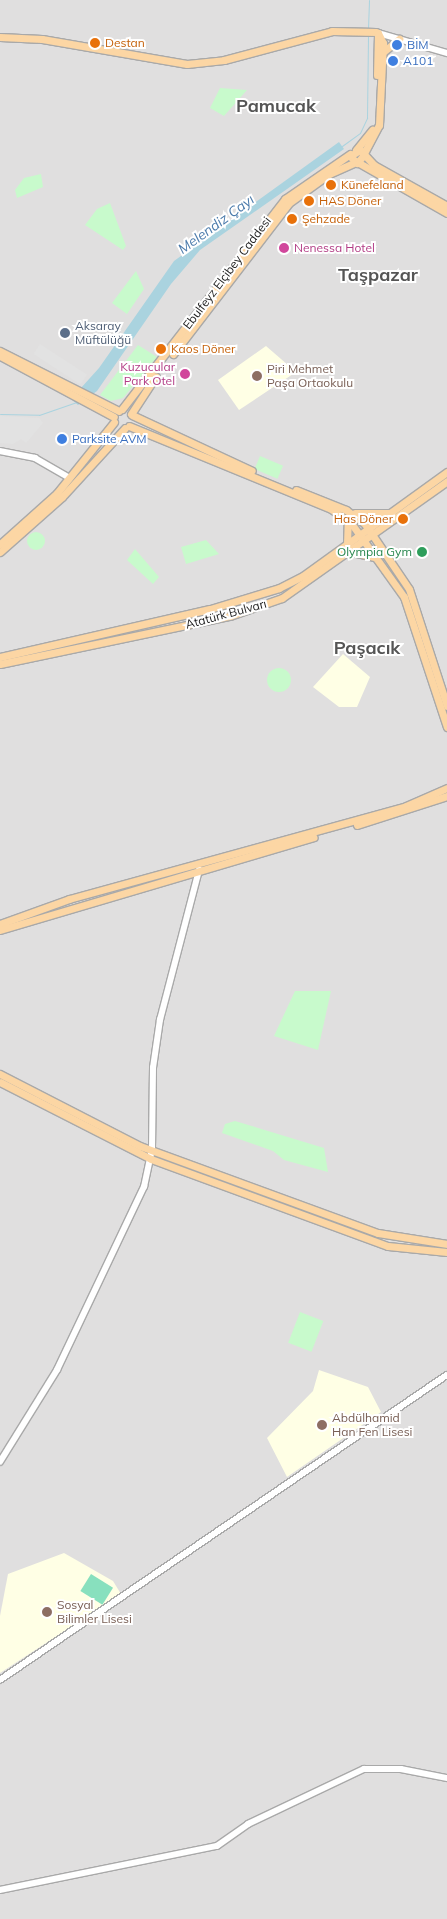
<!DOCTYPE html>
<meta charset="utf-8">
<style>
body{margin:0}
#map{position:relative;width:447px;height:1919px;overflow:hidden;background:#f2efe9;font-family:Mulish,sans-serif}
div>[style]{position:absolute}
[style*='--x']{left:calc(var(--x)*1px);top:calc(var(--y)*1px);width:calc(var(--w)*1px);rotate:calc(var(--a)*1deg)}
.residential>*{inset:0;background:#e0dfdf;transform-origin:0 0}
.education>*{inset:0;background:#ffffe5}
.park>*{inset:0;background:#c8facc;transform-origin:0 0}
.round{border-radius:50%}
.pitch>*{inset:0;background:#88e0be;transform-origin:0 0}
.parking>*{inset:0;background:#e2e2e2;transform-origin:0 0}
.water>*{inset:0;background:#aad3df}
.stream>*{height:1px;margin:-0.5px;padding:0 0.5px;transform-origin:0.5px;border-radius:0.5px;background:#aad3df}
.roads{filter:drop-shadow(1px 0 #a9a9a9) drop-shadow(-1px 0 #a9a9a9) drop-shadow(0 1px #a9a9a9) drop-shadow(0 -1px #a9a9a9)}
.minor>*{height:5.5px;margin:-2.75px;padding:0 2.75px;transform-origin:2.75px;border-radius:2.75px;background:#fff}
.major>*{height:7px;margin:-3.5px;padding:0 3.5px;transform-origin:3.5px;border-radius:3.5px;background:#fcd6a4}
.dots>*{width:14px;height:14px;translate:-50% -50%;box-sizing:border-box;border:2px solid #fff;border-radius:50%}
span{translate:-50% -50%;white-space:nowrap;text-align:center;line-height:1.15;-webkit-text-stroke:4px #fff;paint-order:stroke}
.food-label{font-size:12px;color:#c56008}
.left{translate:0 -50%;text-align:left}
.right{translate:-100% -50%;text-align:right}
.shop-label{font-size:12px;color:#366cbe}
.hotel-label{font-size:12px;color:#b23c85}
.street-label{font-size:12px;color:#222}
.service-label{font-size:12px;color:#4e5e75}
.education-label{font-size:12px;color:#785e54}
.leisure-label{font-size:12px;color:#27864d}
.water-label{font-size:14px;color:#4a7aab;font-style:italic}
.district-label{font-size:18px;color:#555;font-weight:700}
</style>
<div id="map">
<div class="residential">
<i style="left:0;top:0;width:447px;height:1919px"></i>
</div>
<div class="education">
<i style="clip-path:polygon(266px 346px,296px 372px,239px 410px,218px 380px)"></i>
<i style="clip-path:polygon(343px 654px,370px 677px,357px 707px,339px 707px,313px 687px)"></i>
<i style="clip-path:polygon(319px 1370px,368px 1387px,381px 1412px,287px 1477px,267px 1438px,313px 1391px)"></i>
<i style="clip-path:polygon(64px 1553px,113px 1581px,121px 1594px,0 1673px,0 1616px,8px 1574px)"></i>
</div>
<div class="park">
<i style="clip-path:polygon(220px 88px,247px 90px,224px 116px,210px 108px)"></i>
<i style="clip-path:polygon(41px 174px,43px 187px,17px 198px,15px 190px,24px 178px)"></i>
<i style="clip-path:polygon(110px 203px,126px 246px,123px 250px,85px 225px,97px 209px)"></i>
<i style="clip-path:polygon(136px 271px,144px 289px,127px 314px,112px 303px)"></i>
<i style="clip-path:polygon(138px 345px,157px 357px,123px 398px,111px 401px,100px 395px)"></i>
<i style="left:260px;top:456px;width:25px;height:14px;rotate:23deg"></i>
<i class="round" style="left:27px;top:532px;width:18px;height:18px"></i>
<i style="clip-path:polygon(206px 540px,219px 554px,186px 564px,181px 547px)"></i>
<i style="clip-path:polygon(135px 549px,159px 577px,153px 584px,127px 560px)"></i>
<i class="round" style="left:267px;top:668px;width:24px;height:24px"></i>
<i style="clip-path:polygon(295px 991px,331px 991px,318px 1050px,274px 1036px)"></i>
<i style="clip-path:polygon(235px 1121px,324px 1148px,328px 1172px,284px 1160px,273px 1151px,222px 1133px,225px 1124px)"></i>
<i style="left:300px;top:1312px;width:25px;height:33px;rotate:21deg"></i>
</div>
<div class="pitch">
<i style="left:91px;top:1574px;width:26px;height:20px;rotate:32deg"></i>
</div>
<div class="parking">
<i style="left:40px;top:344px;width:56px;height:12px;rotate:33deg"></i>
<i style="clip-path:polygon(0 416px,39px 418px,43px 423px,26px 443px,21px 439px,13px 444px,0 443px)"></i>
</div>
<div class="water">
<i style="clip-path:polygon(339px 142px,344px 149px,200px 250px,171px 284px,97px 391px,78px 405px,71px 399px,99px 368px,174px 261px)"></i>
</div>
<div class="stream">
<i style="--x:368;--y:29;--w:29;--a:-88"></i>
<i style="--x:342;--y:146;--w:22;--a:-36"></i>
<i style="--x:360;--y:133;--w:17;--a:-65"></i>
<i style="--x:367;--y:118;--w:82;--a:-89.3"></i>
<i style="--x:0;--y:414;--w:39;--a:1"></i>
<i style="--x:39;--y:415;--w:39;--a:-19"></i>
</div>
<div class="roads">
<div class="minor">
<i style="--x:378;--y:33;--w:72;--a:16.2"></i>
<i style="--x:0;--y:451;--w:36;--a:11"></i>
<i style="--x:35;--y:458;--w:40;--a:29.7"></i>
<i style="--x:0;--y:1462;--w:108;--a:-58.2"></i>
<i style="--x:57;--y:1370;--w:203;--a:-64.6"></i>
<i style="--x:144;--y:1187;--w:38;--a:-78"></i>
<i style="--x:152;--y:1150;--w:82;--a:-89.3"></i>
<i style="--x:153;--y:1068;--w:49;--a:-81.7"></i>
<i style="--x:160;--y:1020;--w:155;--a:-75.4"></i>
<i style="--x:0;--y:1680;--w:541;--a:-34.31"></i>
<i style="--x:0;--y:1890;--w:221;--a:-11.5"></i>
<i style="--x:217;--y:1846;--w:38;--a:-35"></i>
<i style="--x:248;--y:1824;--w:128;--a:-25.4"></i>
<i style="--x:364;--y:1769;--w:37;--a:0"></i>
<i style="--x:401;--y:1769;--w:47;--a:11.1"></i>
</div>
<div class="major">
<i style="--x:0;--y:37;--w:42;--a:2.7"></i>
<i style="--x:42;--y:39;--w:147;--a:9.8"></i>
<i style="--x:187;--y:64;--w:37;--a:-6"></i>
<i style="--x:224;--y:60;--w:112;--a:-15"></i>
<i style="--x:332;--y:31;--w:44;--a:1.3"></i>
<i style="--x:383;--y:52;--w:21;--a:-39"></i>
<i style="--x:377;--y:75;--w:42;--a:-88.6"></i>
<i style="--x:356;--y:150;--w:26;--a:-51"></i>
<i style="--x:363;--y:155;--w:34;--a:-62"></i>
<i style="--x:379;--y:125;--w:82;--a:-87.2"></i>
<i style="--x:383;--y:43;--w:11;--a:-117"></i>
<i style="--x:363;--y:156;--w:9;--a:131"></i>
<i style="--x:357;--y:163;--w:10;--a:-135"></i>
<i style="--x:350;--y:156;--w:12;--a:-31"></i>
<i style="--x:360;--y:150;--w:21;--a:47"></i>
<i style="--x:374;--y:165;--w:84;--a:29.3"></i>
<i style="--x:359;--y:163;--w:101;--a:29.6"></i>
<i style="--x:0;--y:351;--w:133;--a:26.8"></i>
<i style="--x:173;--y:354;--w:190;--a:-52.5"></i>
<i style="--x:289;--y:203;--w:49;--a:-35.9"></i>
<i style="--x:329;--y:174;--w:27;--a:-24"></i>
<i style="--x:0;--y:356;--w:129;--a:28.2"></i>
<i style="--x:122;--y:409;--w:266;--a:-52.2"></i>
<i style="--x:285;--y:199;--w:79;--a:-34.7"></i>
<i style="--x:131;--y:414;--w:45;--a:-56.7"></i>
<i style="--x:132;--y:415;--w:132;--a:25"></i>
<i style="--x:129;--y:426;--w:218;--a:22.3"></i>
<i style="--x:331;--y:509;--w:24;--a:35"></i>
<i style="--x:351;--y:523;--w:91;--a:54.4"></i>
<i style="--x:404;--y:597;--w:137;--a:71.7"></i>
<i style="--x:296;--y:490;--w:54;--a:21.8"></i>
<i style="--x:346;--y:510;--w:24;--a:36"></i>
<i style="--x:365;--y:524;--w:78;--a:55.9"></i>
<i style="--x:409;--y:589;--w:123;--a:72"></i>
<i style="--x:355;--y:513;--w:34;--a:0"></i>
<i style="--x:0;--y:544;--w:76;--a:-41.8"></i>
<i style="--x:57;--y:493;--w:91;--a:-51.2"></i>
<i style="--x:347;--y:544;--w:23;--a:-88"></i>
<i style="--x:0;--y:552;--w:83;--a:-41.6"></i>
<i style="--x:62;--y:497;--w:93;--a:-47.6"></i>
<i style="--x:352;--y:552;--w:23;--a:13"></i>
<i style="--x:0;--y:657;--w:215;--a:-12.9"></i>
<i style="--x:210;--y:609;--w:72;--a:-16.9"></i>
<i style="--x:279;--y:588;--w:28;--a:-27"></i>
<i style="--x:304;--y:575;--w:176;--a:-35.8"></i>
<i style="--x:0;--y:664;--w:235;--a:-11.8"></i>
<i style="--x:230;--y:616;--w:55;--a:-19.1"></i>
<i style="--x:282;--y:598;--w:202;--a:-35.3"></i>
<i style="--x:357;--y:825;--w:95;--a:-17.9"></i>
<i style="--x:0;--y:924;--w:73;--a:-19.9"></i>
<i style="--x:69;--y:899;--w:350;--a:-15.4"></i>
<i style="--x:406;--y:806;--w:45;--a:-23.7"></i>
<i style="--x:0;--y:930;--w:327;--a:-16.5"></i>
<i style="--x:0;--y:1074;--w:157;--a:27.2"></i>
<i style="--x:140;--y:1146;--w:253;--a:20.1"></i>
<i style="--x:378;--y:1233;--w:70;--a:9.1"></i>
<i style="--x:0;--y:1082;--w:169;--a:27"></i>
<i style="--x:151;--y:1159;--w:252;--a:20.2"></i>
<i style="--x:388;--y:1246;--w:59;--a:5.8"></i>
</div>
</div>
<div class="dots">
<i style="left:95px;top:43px;background:#e8710a"></i>
<i style="left:397px;top:45px;background:#3f7fe0"></i>
<i style="left:393px;top:61px;background:#3f7fe0"></i>
<i style="left:331px;top:185px;background:#e8710a"></i>
<i style="left:309px;top:201px;background:#e8710a"></i>
<i style="left:292px;top:219px;background:#e8710a"></i>
<i style="left:284px;top:248px;background:#d1479c"></i>
<i style="left:65px;top:333px;background:#5c6f8a"></i>
<i style="left:161px;top:349px;background:#e8710a"></i>
<i style="left:185px;top:374px;background:#d1479c"></i>
<i style="left:257px;top:376px;background:#8d6e63"></i>
<i style="left:62px;top:439px;background:#3f7fe0"></i>
<i style="left:403px;top:519px;background:#e8710a"></i>
<i style="left:422px;top:552px;background:#2e9e5b"></i>
<i style="left:322px;top:1425px;background:#8d6e63"></i>
<i style="left:47px;top:1612px;background:#8d6e63"></i>
</div>
<div class="food-label">
<span class="left" style="left:105px;top:43px">Destan</span>
<span class="left" style="left:341px;top:185px">Künefeland</span>
<span class="left" style="left:319px;top:201px">HAS Döner</span>
<span class="left" style="left:302px;top:219px">Şehzade</span>
<span class="left" style="left:171px;top:349px">Kaos Döner</span>
<span class="right" style="left:393px;top:519px">Has Döner</span>
</div>
<div class="shop-label">
<span class="left" style="left:407px;top:45px">BİM</span>
<span class="left" style="left:403px;top:61px">A101</span>
<span class="left" style="left:72px;top:439px">Parksite AVM</span>
</div>
<div class="hotel-label">
<span class="left" style="left:294px;top:248px">Nenessa Hotel</span>
<span class="right" style="left:175px;top:374px">Kuzucular<br>Park Otel</span>
</div>
<div class="street-label">
<span style="left:227px;top:273px;rotate:-53deg">Ebulfeyz Elçibey Caddesi</span>
<span style="left:226px;top:614px;rotate:-15deg">Atatürk Bulvarı</span>
</div>
<div class="service-label">
<span class="left" style="left:75px;top:333px">Aksaray<br>Müftülüğü</span>
</div>
<div class="education-label">
<span class="left" style="left:267px;top:376px">Piri Mehmet<br>Paşa Ortaokulu</span>
<span class="left" style="left:332px;top:1425px">Abdülhamid<br>Han Fen Lisesi</span>
<span class="left" style="left:57px;top:1612px">Sosyal<br>Bilimler Lisesi</span>
</div>
<div class="leisure-label">
<span class="right" style="left:412px;top:552px">Olympia Gym</span>
</div>
<div class="water-label">
<span style="left:216px;top:224px;rotate:-36deg">Melendiz Çayı</span>
</div>
<div class="district-label">
<span style="left:276px;top:106px">Pamucak</span>
<span style="left:378px;top:275px">Taşpazar</span>
<span style="left:367px;top:648px">Paşacık</span>
</div>
</div>
